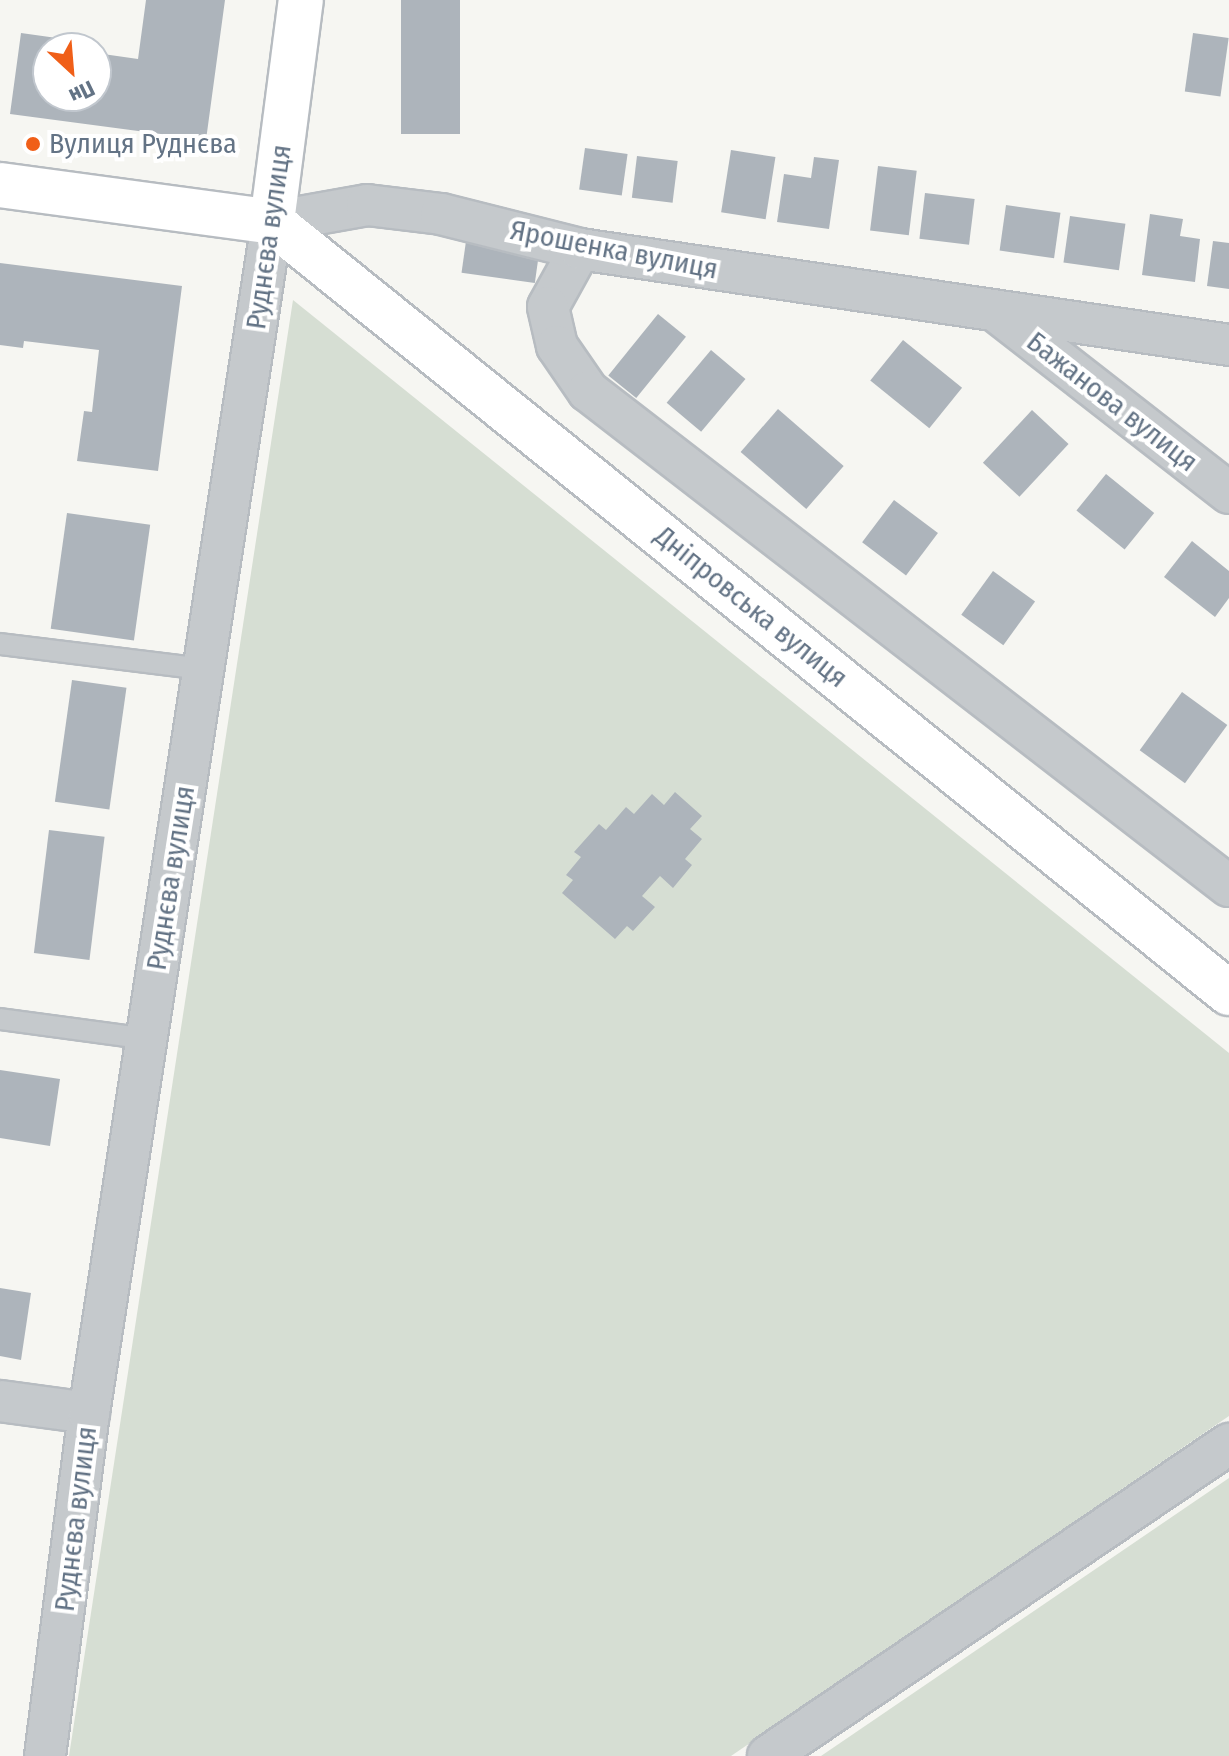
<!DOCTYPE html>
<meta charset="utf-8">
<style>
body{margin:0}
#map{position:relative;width:1229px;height:1756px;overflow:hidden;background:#f6f6f2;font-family:"Fira Sans Condensed",sans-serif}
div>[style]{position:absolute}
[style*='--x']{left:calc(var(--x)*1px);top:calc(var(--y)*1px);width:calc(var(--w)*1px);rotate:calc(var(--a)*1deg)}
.green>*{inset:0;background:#d6ded3}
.building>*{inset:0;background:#adb4bb;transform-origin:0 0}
.roads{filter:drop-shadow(2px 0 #b7bcc1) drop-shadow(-2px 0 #b7bcc1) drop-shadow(0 2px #b7bcc1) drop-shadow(0 -2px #b7bcc1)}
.lane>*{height:20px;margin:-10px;padding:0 10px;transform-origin:10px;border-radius:10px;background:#c5c9cc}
.street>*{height:40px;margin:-20px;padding:0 20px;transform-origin:20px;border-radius:20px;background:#c5c9cc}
.secondary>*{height:44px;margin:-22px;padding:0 22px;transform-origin:22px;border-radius:22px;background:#fff}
.dots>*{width:22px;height:22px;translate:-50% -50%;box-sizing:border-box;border:4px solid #fff;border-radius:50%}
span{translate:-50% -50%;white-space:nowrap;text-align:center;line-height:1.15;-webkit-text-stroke:8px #fff;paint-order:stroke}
.poi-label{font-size:28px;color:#637385}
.left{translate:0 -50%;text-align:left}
.street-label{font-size:28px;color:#637385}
.north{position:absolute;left:32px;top:32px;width:80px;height:80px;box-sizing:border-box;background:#fff;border:2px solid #c1c7ce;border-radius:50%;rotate:154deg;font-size:22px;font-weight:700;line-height:32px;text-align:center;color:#637385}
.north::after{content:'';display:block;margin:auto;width:28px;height:36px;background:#f05f18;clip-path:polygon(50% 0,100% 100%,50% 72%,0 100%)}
</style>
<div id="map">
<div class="green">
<i style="clip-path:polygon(293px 300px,1229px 1053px,1229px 1416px,731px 1756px,69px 1756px)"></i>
<i style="clip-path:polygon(1229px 1478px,1229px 1756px,821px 1756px)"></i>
</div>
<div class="building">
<i style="clip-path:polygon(146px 0,225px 0,206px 140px,10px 114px,21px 33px,71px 40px,70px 48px,48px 48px,48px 96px,96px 96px,96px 53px,138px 59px)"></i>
<i style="left:401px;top:0;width:59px;height:134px"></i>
<i style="left:1193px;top:33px;width:36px;height:59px;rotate:8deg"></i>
<i style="left:585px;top:148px;width:43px;height:42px;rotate:8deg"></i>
<i style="left:731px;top:150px;width:45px;height:63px;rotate:9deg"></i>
<i style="left:637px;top:156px;width:41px;height:42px;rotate:7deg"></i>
<i style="clip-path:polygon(814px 157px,839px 160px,829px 229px,777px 222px,784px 174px,811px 178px)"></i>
<i style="left:878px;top:166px;width:39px;height:65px;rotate:7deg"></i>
<i style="left:925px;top:193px;width:50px;height:46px;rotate:7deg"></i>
<i style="left:1006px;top:205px;width:55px;height:46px;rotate:8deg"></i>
<i style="clip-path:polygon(1150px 214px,1183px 219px,1180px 236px,1200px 239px,1195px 282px,1142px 275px)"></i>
<i style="left:1070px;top:216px;width:56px;height:47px;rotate:8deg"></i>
<i style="left:466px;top:241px;width:74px;height:32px;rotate:8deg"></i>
<i style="clip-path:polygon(1213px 241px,1229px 243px,1229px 289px,1207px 286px)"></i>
<i style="clip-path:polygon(0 263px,182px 286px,158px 471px,77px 461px,84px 411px,92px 412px,99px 350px,24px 341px,23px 348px,0 345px)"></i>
<i style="left:658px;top:314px;width:36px;height:79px;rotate:39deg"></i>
<i style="left:903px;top:340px;width:76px;height:52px;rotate:39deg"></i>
<i style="left:711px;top:350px;width:45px;height:69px;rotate:40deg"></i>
<i style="left:778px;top:409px;width:87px;height:57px;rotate:41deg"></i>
<i style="left:1032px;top:410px;width:50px;height:72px;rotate:43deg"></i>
<i style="left:1106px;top:474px;width:62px;height:47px;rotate:39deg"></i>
<i style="left:894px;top:500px;width:55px;height:53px;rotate:37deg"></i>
<i style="left:67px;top:513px;width:84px;height:117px;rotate:8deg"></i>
<i style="clip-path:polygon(1192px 541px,1229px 571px,1229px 598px,1215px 617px,1164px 577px)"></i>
<i style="left:993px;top:571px;width:52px;height:54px;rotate:36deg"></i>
<i style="left:72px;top:680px;width:55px;height:123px;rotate:8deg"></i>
<i style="left:1182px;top:692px;width:56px;height:72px;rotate:36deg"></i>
<i style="clip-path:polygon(675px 792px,702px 816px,690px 829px,702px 839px,685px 859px,692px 865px,673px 888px,660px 876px,642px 896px,655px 907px,633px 931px,627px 926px,615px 939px,562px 893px,573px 880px,566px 875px,581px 857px,574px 852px,599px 824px,606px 830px,626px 807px,634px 814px,652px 794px,664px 805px)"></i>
<i style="left:49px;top:830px;width:56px;height:124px;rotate:7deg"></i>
<i style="clip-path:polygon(0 1070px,60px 1079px,50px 1146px,0 1138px)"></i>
<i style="clip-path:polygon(0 1288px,31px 1293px,21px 1360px,0 1356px)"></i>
</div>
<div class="roads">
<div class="lane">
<i style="--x:0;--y:644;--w:205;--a:7"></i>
<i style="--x:0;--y:1019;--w:148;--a:7.7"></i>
</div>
<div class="street">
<i style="--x:580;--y:249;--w:66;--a:118.9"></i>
<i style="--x:548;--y:307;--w:40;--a:77"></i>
<i style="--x:557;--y:346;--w:55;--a:55.4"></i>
<i style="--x:588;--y:391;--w:810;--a:37.68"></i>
<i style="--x:998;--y:313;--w:293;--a:37.9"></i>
<i style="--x:0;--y:1401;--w:90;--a:7.7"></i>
<i style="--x:45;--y:1756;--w:346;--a:-82.7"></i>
<i style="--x:89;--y:1413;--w:1205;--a:-81.26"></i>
<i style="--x:272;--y:222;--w:97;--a:-10.1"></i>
<i style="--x:367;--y:205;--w:75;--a:6.9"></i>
<i style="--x:441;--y:214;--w:143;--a:14.1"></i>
<i style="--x:580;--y:249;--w:656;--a:8.41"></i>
<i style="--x:768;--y:1756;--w:557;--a:-34.09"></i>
</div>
<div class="secondary">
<i style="--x:0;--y:185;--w:275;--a:7.7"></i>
<i style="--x:272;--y:222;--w:1229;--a:38.86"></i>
<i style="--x:272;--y:222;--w:224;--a:-82.6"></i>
</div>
</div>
<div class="dots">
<i style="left:33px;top:144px;background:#f05f18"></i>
</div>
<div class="poi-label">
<span class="left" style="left:49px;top:144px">Вулиця Руднєва</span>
</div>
<div class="street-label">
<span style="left:269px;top:237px;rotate:-82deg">Руднєва вулиця</span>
<span style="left:614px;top:250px;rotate:11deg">Ярошенка вулиця</span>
<span style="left:1112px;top:402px;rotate:38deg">Бажанова вулиця</span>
<span style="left:751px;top:607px;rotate:39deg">Дніпровська вулиця</span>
<span style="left:171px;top:878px;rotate:-81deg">Руднєва вулиця</span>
<span style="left:76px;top:1519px;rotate:-83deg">Руднєва вулиця</span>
</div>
<div class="north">Пн</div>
</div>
